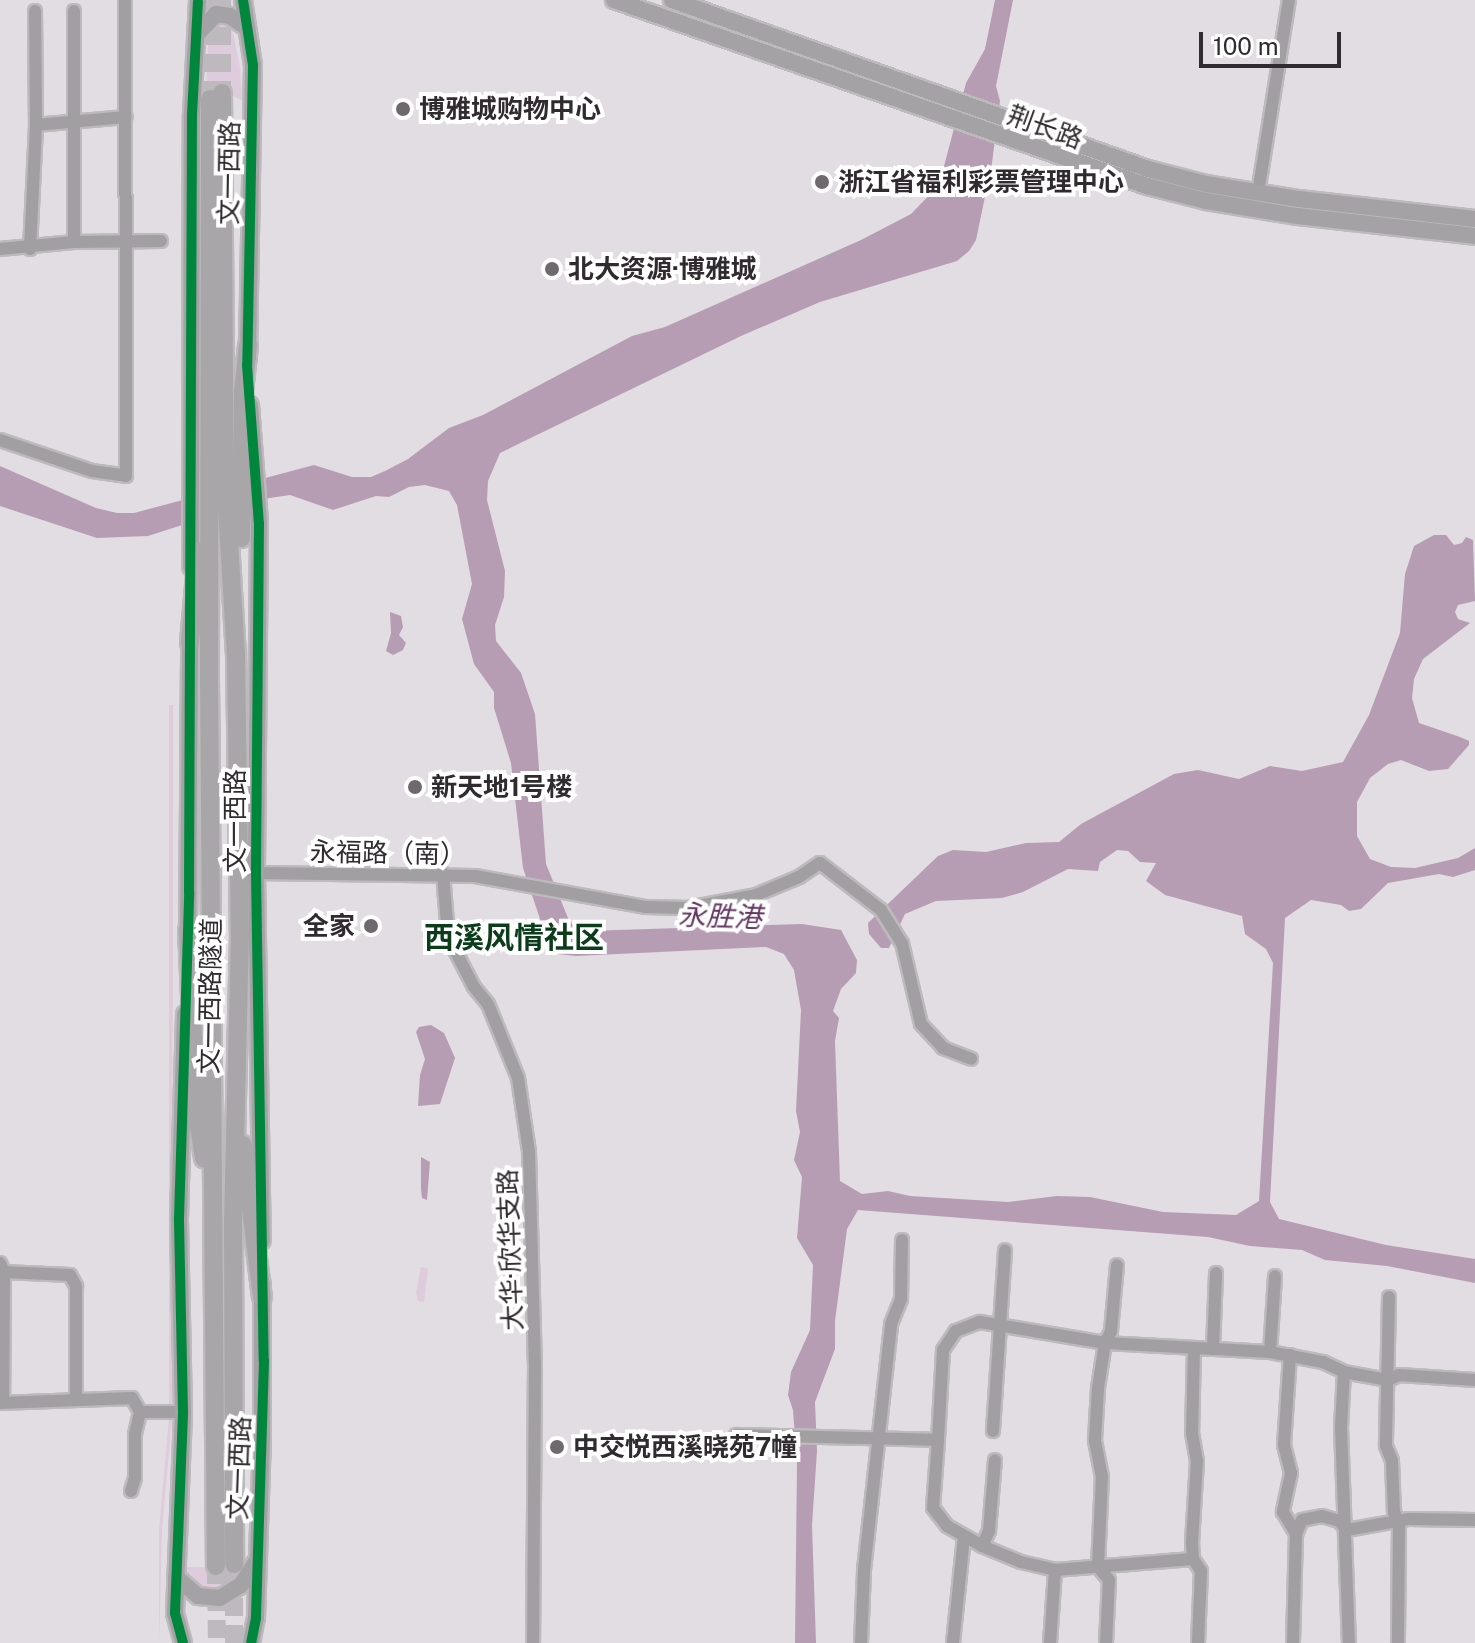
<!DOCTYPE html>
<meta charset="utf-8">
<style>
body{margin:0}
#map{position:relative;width:1475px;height:1643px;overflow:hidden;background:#e2dde2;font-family:"Public Sans","Noto Sans SC",sans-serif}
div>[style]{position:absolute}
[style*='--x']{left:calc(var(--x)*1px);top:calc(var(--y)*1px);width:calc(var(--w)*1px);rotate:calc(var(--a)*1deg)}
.green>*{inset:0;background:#decbdc}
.water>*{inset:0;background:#b69db4}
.highway-tunnel>*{height:18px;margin-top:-9px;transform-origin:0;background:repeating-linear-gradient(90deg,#beb9be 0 18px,transparent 0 27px)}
.roads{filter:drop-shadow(2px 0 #bdbabd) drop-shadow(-2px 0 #bdbabd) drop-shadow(0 2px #bdbabd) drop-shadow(0 -2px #bdbabd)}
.minor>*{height:12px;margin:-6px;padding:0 6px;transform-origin:6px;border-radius:6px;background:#a19fa1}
.major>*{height:16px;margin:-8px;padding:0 8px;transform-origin:8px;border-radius:8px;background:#a4a2a4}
.highway>*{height:18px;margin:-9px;padding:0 9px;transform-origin:9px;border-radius:9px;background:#a9a6a9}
.cycleway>*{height:10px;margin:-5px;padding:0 5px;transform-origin:5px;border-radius:5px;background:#00873e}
.dots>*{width:22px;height:22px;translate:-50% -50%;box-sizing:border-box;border:4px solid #fff;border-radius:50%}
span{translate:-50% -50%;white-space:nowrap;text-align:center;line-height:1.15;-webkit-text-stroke:8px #fff;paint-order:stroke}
.poi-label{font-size:26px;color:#2f2b2e;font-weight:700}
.left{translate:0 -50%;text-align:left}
.right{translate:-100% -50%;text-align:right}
.street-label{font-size:26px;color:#2f2b2e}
.water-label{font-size:28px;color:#653862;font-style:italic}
.quarter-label{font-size:30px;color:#0b3d1b;font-weight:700}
.scale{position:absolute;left:1199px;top:32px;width:142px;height:36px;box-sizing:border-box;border:4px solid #2f2b2e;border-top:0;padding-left:10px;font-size:24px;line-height:28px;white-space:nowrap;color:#2f2b2e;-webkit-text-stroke:6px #fff;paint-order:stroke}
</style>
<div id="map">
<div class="green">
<i style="clip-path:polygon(231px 22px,240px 67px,242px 100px,225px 93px,206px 97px,209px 23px)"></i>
<i style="clip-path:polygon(169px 705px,173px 705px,172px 1406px,169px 1406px)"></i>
<i style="clip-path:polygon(421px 1267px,428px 1269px,424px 1302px,418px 1301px,416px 1293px)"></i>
<i style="clip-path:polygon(169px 1418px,172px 1418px,162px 1530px,159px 1643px,159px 1530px)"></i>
<i style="clip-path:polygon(187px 1567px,243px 1568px,232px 1589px,205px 1594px,187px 1579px)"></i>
</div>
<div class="water">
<i style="clip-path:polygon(995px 0,1013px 0,996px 86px,1000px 101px,992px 163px,976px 240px,969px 251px,957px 261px,820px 302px,741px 336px,500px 453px,488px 481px,487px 500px,505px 571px,504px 597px,495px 625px,496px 641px,521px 673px,535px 714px,546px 864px,568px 918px,575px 928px,587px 931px,802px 924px,841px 930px,857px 960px,856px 973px,841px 989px,833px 1011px,839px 1018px,835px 1041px,840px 1181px,862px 1194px,888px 1191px,910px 1196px,1008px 1202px,1057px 1196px,1090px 1197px,1163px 1212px,1236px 1215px,1259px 1201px,1273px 963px,1266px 949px,1245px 934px,1242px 916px,1165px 895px,1146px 881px,1156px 863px,1140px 862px,1128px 851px,1117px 850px,1100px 862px,1098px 871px,1068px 869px,1023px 892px,1002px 898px,936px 901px,905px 914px,889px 948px,881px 948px,869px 934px,868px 923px,938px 856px,953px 850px,986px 852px,1026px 843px,1059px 842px,1081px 824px,1174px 774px,1198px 770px,1239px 779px,1270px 766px,1302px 771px,1343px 762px,1369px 715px,1400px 633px,1405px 574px,1414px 546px,1434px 535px,1446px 535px,1454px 545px,1462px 543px,1466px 537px,1473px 540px,1475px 601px,1458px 605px,1455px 612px,1458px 619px,1470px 623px,1423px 659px,1414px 679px,1412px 698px,1419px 723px,1460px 737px,1469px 741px,1469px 745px,1448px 769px,1429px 771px,1401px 760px,1388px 764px,1370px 778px,1357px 802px,1357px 836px,1370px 859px,1391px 867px,1415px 868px,1458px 858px,1475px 848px,1475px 870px,1453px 877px,1439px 874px,1388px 883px,1361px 909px,1349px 911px,1341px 905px,1311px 900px,1285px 918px,1270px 1202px,1279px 1219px,1386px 1245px,1475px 1259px,1475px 1283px,1387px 1266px,1325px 1260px,1302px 1250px,1250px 1246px,1208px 1237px,858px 1210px,847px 1229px,835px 1321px,835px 1349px,815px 1402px,817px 1451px,812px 1525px,816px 1643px,795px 1643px,797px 1463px,793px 1410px,788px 1395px,791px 1372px,810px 1330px,813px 1265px,797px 1238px,802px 1177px,794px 1160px,800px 1132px,796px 1111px,801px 1010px,794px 970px,784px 954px,766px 947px,576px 956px,558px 954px,548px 943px,523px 868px,511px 763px,494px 708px,494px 692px,474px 664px,462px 619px,472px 584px,457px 505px,449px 491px,425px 485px,409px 487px,389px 497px,376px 496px,333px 510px,290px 495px,263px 499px,148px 536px,97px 538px,0 506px,0 466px,96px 508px,117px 513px,134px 513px,314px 465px,352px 477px,371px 477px,385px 471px,408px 459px,449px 428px,483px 415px,632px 336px,665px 327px,861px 240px,911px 214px,939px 185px,966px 83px,985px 49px)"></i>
<i style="clip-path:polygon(390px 612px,401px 616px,403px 627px,399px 635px,406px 643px,403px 650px,393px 655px,386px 651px,391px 633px)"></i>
<i style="clip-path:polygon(431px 1025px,444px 1033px,455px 1058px,440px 1104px,418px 1106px,420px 1075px,425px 1059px,416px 1032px,419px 1027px)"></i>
<i style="clip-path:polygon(421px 1157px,430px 1162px,427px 1200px,422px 1198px,421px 1189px)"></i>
</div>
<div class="highway-tunnel">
<i style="--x:207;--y:0;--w:99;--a:88.3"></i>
<i style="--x:222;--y:0;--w:93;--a:90"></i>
<i style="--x:216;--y:1566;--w:77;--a:89.3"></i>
<i style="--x:234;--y:1643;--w:79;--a:-90"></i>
</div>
<div class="roads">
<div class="minor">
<i style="--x:74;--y:11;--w:231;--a:90"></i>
<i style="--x:36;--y:125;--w:90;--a:-5.1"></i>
<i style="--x:1258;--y:193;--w:195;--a:-80.9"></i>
<i style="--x:0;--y:249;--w:74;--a:-5.4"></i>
<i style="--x:74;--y:242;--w:87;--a:-0.7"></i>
<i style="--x:30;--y:249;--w:124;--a:-87.2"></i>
<i style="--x:36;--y:125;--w:114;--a:-90.5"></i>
<i style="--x:0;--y:440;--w:97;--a:18.6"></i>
<i style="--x:92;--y:471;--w:34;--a:8"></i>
<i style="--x:126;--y:476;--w:476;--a:-90.1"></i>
<i style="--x:256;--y:873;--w:219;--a:0.8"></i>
<i style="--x:475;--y:876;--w:174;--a:10.3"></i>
<i style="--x:646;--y:907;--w:42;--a:1.4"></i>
<i style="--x:688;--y:908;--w:69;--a:-10.8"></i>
<i style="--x:756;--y:895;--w:47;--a:-22.7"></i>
<i style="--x:799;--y:877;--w:25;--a:-34"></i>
<i style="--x:820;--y:863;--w:77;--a:37.6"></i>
<i style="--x:881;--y:910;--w:39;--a:58"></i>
<i style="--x:902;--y:943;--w:83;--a:76.8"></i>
<i style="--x:921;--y:1024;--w:33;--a:47"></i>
<i style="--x:943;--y:1048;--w:30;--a:21"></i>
<i style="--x:443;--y:873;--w:64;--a:85.5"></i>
<i style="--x:448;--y:937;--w:56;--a:62.5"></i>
<i style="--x:474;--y:987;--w:22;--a:51"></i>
<i style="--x:488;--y:1004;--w:80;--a:67.9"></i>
<i style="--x:518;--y:1078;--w:75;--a:81.5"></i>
<i style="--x:529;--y:1152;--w:212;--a:88.4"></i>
<i style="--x:535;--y:1364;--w:279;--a:90.4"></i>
<i style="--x:0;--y:1263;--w:10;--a:66"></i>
<i style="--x:4;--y:1272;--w:131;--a:90.4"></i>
<i style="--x:4;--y:1272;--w:66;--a:2.6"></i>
<i style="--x:70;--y:1275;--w:13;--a:61"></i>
<i style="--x:76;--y:1286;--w:114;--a:90"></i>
<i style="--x:1389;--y:1297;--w:149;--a:91.2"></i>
<i style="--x:1386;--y:1446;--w:16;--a:68"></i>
<i style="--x:1392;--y:1461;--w:51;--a:87.8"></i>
<i style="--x:1394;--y:1512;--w:12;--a:66"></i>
<i style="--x:1399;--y:1523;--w:120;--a:90.5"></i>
<i style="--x:1194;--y:1348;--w:85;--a:91.3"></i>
<i style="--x:1192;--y:1433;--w:28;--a:80"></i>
<i style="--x:1197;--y:1461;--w:81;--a:93.5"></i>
<i style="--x:1192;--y:1542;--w:17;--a:87"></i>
<i style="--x:1193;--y:1559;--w:14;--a:56"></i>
<i style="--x:1201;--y:1571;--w:72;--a:92.4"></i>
<i style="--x:1213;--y:1349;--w:76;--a:-87.7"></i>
<i style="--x:1270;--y:1352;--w:76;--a:-86.2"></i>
<i style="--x:1290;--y:1355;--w:90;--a:93.8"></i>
<i style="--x:1284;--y:1445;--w:29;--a:76"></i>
<i style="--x:1291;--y:1473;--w:40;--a:102"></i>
<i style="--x:1283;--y:1512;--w:26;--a:59"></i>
<i style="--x:1296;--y:1534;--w:109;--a:91.6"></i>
<i style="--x:1344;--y:1372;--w:45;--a:10.3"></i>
<i style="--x:1388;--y:1380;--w:12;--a:-24"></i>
<i style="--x:1399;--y:1375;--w:76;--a:3.8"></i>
<i style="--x:0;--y:1403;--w:132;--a:-2.2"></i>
<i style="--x:132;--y:1398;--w:16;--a:60"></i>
<i style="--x:993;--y:1431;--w:181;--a:-86.2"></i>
<i style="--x:736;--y:1435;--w:202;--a:1.4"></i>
<i style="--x:938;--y:1440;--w:90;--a:-86.8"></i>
<i style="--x:943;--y:1350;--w:23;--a:-56"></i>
<i style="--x:956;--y:1331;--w:26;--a:-21"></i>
<i style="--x:980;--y:1322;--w:127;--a:9.5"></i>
<i style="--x:1105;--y:1343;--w:165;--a:3.1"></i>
<i style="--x:1270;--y:1352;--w:54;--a:10.7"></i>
<i style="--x:1323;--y:1362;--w:23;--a:25"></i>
<i style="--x:1344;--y:1372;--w:55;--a:93.1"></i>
<i style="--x:1341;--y:1427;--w:216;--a:87.9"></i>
<i style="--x:938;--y:1440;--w:68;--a:94.2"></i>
<i style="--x:933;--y:1508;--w:23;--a:52"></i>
<i style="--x:947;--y:1526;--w:40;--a:29.7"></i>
<i style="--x:982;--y:1546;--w:42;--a:22.3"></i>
<i style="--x:1021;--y:1562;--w:35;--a:13"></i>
<i style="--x:1055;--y:1570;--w:73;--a:93.9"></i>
<i style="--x:131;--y:1491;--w:14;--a:-73"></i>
<i style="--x:135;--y:1478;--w:44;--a:-90"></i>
<i style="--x:135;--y:1434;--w:23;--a:-77"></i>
<i style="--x:140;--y:1412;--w:43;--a:0"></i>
<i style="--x:1296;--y:1534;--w:15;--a:-67"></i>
<i style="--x:1302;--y:1520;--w:20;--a:-11"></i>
<i style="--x:1322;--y:1516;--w:18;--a:16"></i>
<i style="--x:1339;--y:1521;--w:12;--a:48"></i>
<i style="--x:1347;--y:1530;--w:63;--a:-10.1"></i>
<i style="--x:1409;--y:1519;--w:66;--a:0.9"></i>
<i style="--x:982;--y:1546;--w:17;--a:-65"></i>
<i style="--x:989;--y:1531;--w:71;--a:-85.2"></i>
<i style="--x:1055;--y:1570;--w:138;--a:-4.6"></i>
<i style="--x:861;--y:1643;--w:73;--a:-87.6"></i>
<i style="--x:864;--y:1570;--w:247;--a:-83.7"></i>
<i style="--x:891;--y:1324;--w:27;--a:-68"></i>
<i style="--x:901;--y:1299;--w:59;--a:-89"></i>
<i style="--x:953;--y:1643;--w:107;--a:-84.1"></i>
<i style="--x:1106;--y:1643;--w:63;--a:-87.3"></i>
<i style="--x:1109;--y:1580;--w:17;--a:-130"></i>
<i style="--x:1098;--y:1567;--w:90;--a:-87.5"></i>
<i style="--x:1102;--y:1477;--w:38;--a:-101"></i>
<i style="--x:1095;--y:1440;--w:52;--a:-86.7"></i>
<i style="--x:1098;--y:1388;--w:46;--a:-81.2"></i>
<i style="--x:1105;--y:1343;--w:13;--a:-63"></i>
<i style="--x:1111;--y:1331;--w:66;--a:-84.8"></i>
</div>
<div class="major">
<i style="--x:243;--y:0;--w:66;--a:81.3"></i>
<i style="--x:253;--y:65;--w:293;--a:91"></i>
<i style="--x:614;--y:0;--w:565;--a:19.24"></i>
<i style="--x:1147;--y:186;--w:61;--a:14.3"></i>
<i style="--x:1206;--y:201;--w:93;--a:9.3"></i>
<i style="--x:1298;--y:216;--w:178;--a:6.4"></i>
<i style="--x:672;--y:0;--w:505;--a:19.55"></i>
<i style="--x:1148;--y:169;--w:60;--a:14.5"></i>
<i style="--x:1206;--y:184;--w:94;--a:9.2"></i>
<i style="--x:1299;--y:199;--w:177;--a:6.5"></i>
<i style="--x:197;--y:34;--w:28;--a:-46"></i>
<i style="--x:216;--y:14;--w:14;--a:8"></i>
<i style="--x:230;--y:16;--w:19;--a:35"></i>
<i style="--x:250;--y:405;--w:118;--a:85.6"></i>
<i style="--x:259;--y:523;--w:350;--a:90.5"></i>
<i style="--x:256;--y:873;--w:368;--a:89.1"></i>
<i style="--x:191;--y:567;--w:452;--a:-89.9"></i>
<i style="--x:192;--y:115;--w:115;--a:-87"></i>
<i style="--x:188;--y:943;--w:313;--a:-89.6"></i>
<i style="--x:176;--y:1577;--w:29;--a:41"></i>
<i style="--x:198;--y:1596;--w:22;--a:5"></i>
<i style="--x:220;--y:1598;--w:25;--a:-32"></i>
<i style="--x:241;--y:1585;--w:30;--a:-57"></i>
<i style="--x:183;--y:1643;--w:31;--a:-105"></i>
<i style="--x:175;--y:1613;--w:201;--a:-87.7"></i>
<i style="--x:183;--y:1412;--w:194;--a:-91.2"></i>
<i style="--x:179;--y:1218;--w:204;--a:-88.3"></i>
<i style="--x:251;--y:1643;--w:25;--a:-79"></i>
<i style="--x:256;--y:1618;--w:179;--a:-88.1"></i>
<i style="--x:262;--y:1439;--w:155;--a:-90"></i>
</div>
<div class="highway">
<i style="--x:222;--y:93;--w:383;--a:89.6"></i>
<i style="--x:225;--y:476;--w:179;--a:86.5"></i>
<i style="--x:236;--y:655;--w:281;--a:89.2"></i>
<i style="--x:240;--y:936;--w:292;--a:91.4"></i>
<i style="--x:233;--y:1228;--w:336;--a:89.8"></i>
<i style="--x:210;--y:99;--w:579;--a:90.1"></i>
<i style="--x:209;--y:678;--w:888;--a:89.55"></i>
<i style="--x:241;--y:538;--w:146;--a:-89.2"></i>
<i style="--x:243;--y:392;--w:47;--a:-83.9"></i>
<i style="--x:190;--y:643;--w:92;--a:-85"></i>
<i style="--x:188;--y:930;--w:179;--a:87.4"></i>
<i style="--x:196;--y:1109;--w:50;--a:80.7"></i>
<i style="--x:243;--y:1145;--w:153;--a:82.9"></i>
</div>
</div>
<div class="cycleway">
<i style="--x:243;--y:0;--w:66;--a:81.3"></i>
<i style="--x:253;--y:65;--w:300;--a:91.1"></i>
<i style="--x:247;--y:365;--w:158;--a:85.7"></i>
<i style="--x:259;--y:523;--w:350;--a:90.5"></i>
<i style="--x:256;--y:873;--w:488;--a:89.1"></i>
<i style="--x:264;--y:1361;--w:257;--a:91.8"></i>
<i style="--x:256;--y:1618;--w:25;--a:101"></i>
<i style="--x:183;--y:1643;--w:31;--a:-105"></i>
<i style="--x:175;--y:1613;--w:201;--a:-87.7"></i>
<i style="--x:183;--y:1412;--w:194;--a:-91.2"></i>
<i style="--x:179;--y:1218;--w:326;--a:-88.2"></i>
<i style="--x:189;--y:892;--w:777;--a:-89.78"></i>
<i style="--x:192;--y:115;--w:113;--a:-87"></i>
</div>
<div class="dots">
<i style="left:403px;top:109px;background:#6e696d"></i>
<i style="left:822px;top:182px;background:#6e696d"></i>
<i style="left:552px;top:269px;background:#6e696d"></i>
<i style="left:415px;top:787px;background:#6e696d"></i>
<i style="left:371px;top:926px;background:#6e696d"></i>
<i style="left:557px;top:1447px;background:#6e696d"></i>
</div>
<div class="poi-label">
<span class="left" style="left:419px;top:109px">博雅城购物中心</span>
<span class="left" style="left:838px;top:182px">浙江省福利彩票管理中心</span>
<span class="left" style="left:568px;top:269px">北大资源·博雅城</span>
<span class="left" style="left:431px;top:787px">新天地1号楼</span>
<span class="right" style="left:355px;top:926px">全家</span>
<span class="left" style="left:573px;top:1447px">中交悦西溪晓苑7幢</span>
</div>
<div class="street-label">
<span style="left:1045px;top:127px;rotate:20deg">荆长路</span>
<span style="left:229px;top:173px;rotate:-89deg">文一西路</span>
<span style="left:235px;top:821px;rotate:-90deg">文一西路</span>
<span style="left:388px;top:853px;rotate:1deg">永福路（南）</span>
<span style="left:210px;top:996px;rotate:-89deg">文一西路隧道</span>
<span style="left:510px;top:1250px;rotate:-92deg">大华·欣华支路</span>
<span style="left:239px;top:1468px;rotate:-88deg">文一西路</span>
</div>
<div class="water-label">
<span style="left:720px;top:916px;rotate:2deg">永胜港</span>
</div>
<div class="quarter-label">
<span style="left:514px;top:937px">西溪风情社区</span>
</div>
<div class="scale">100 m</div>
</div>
